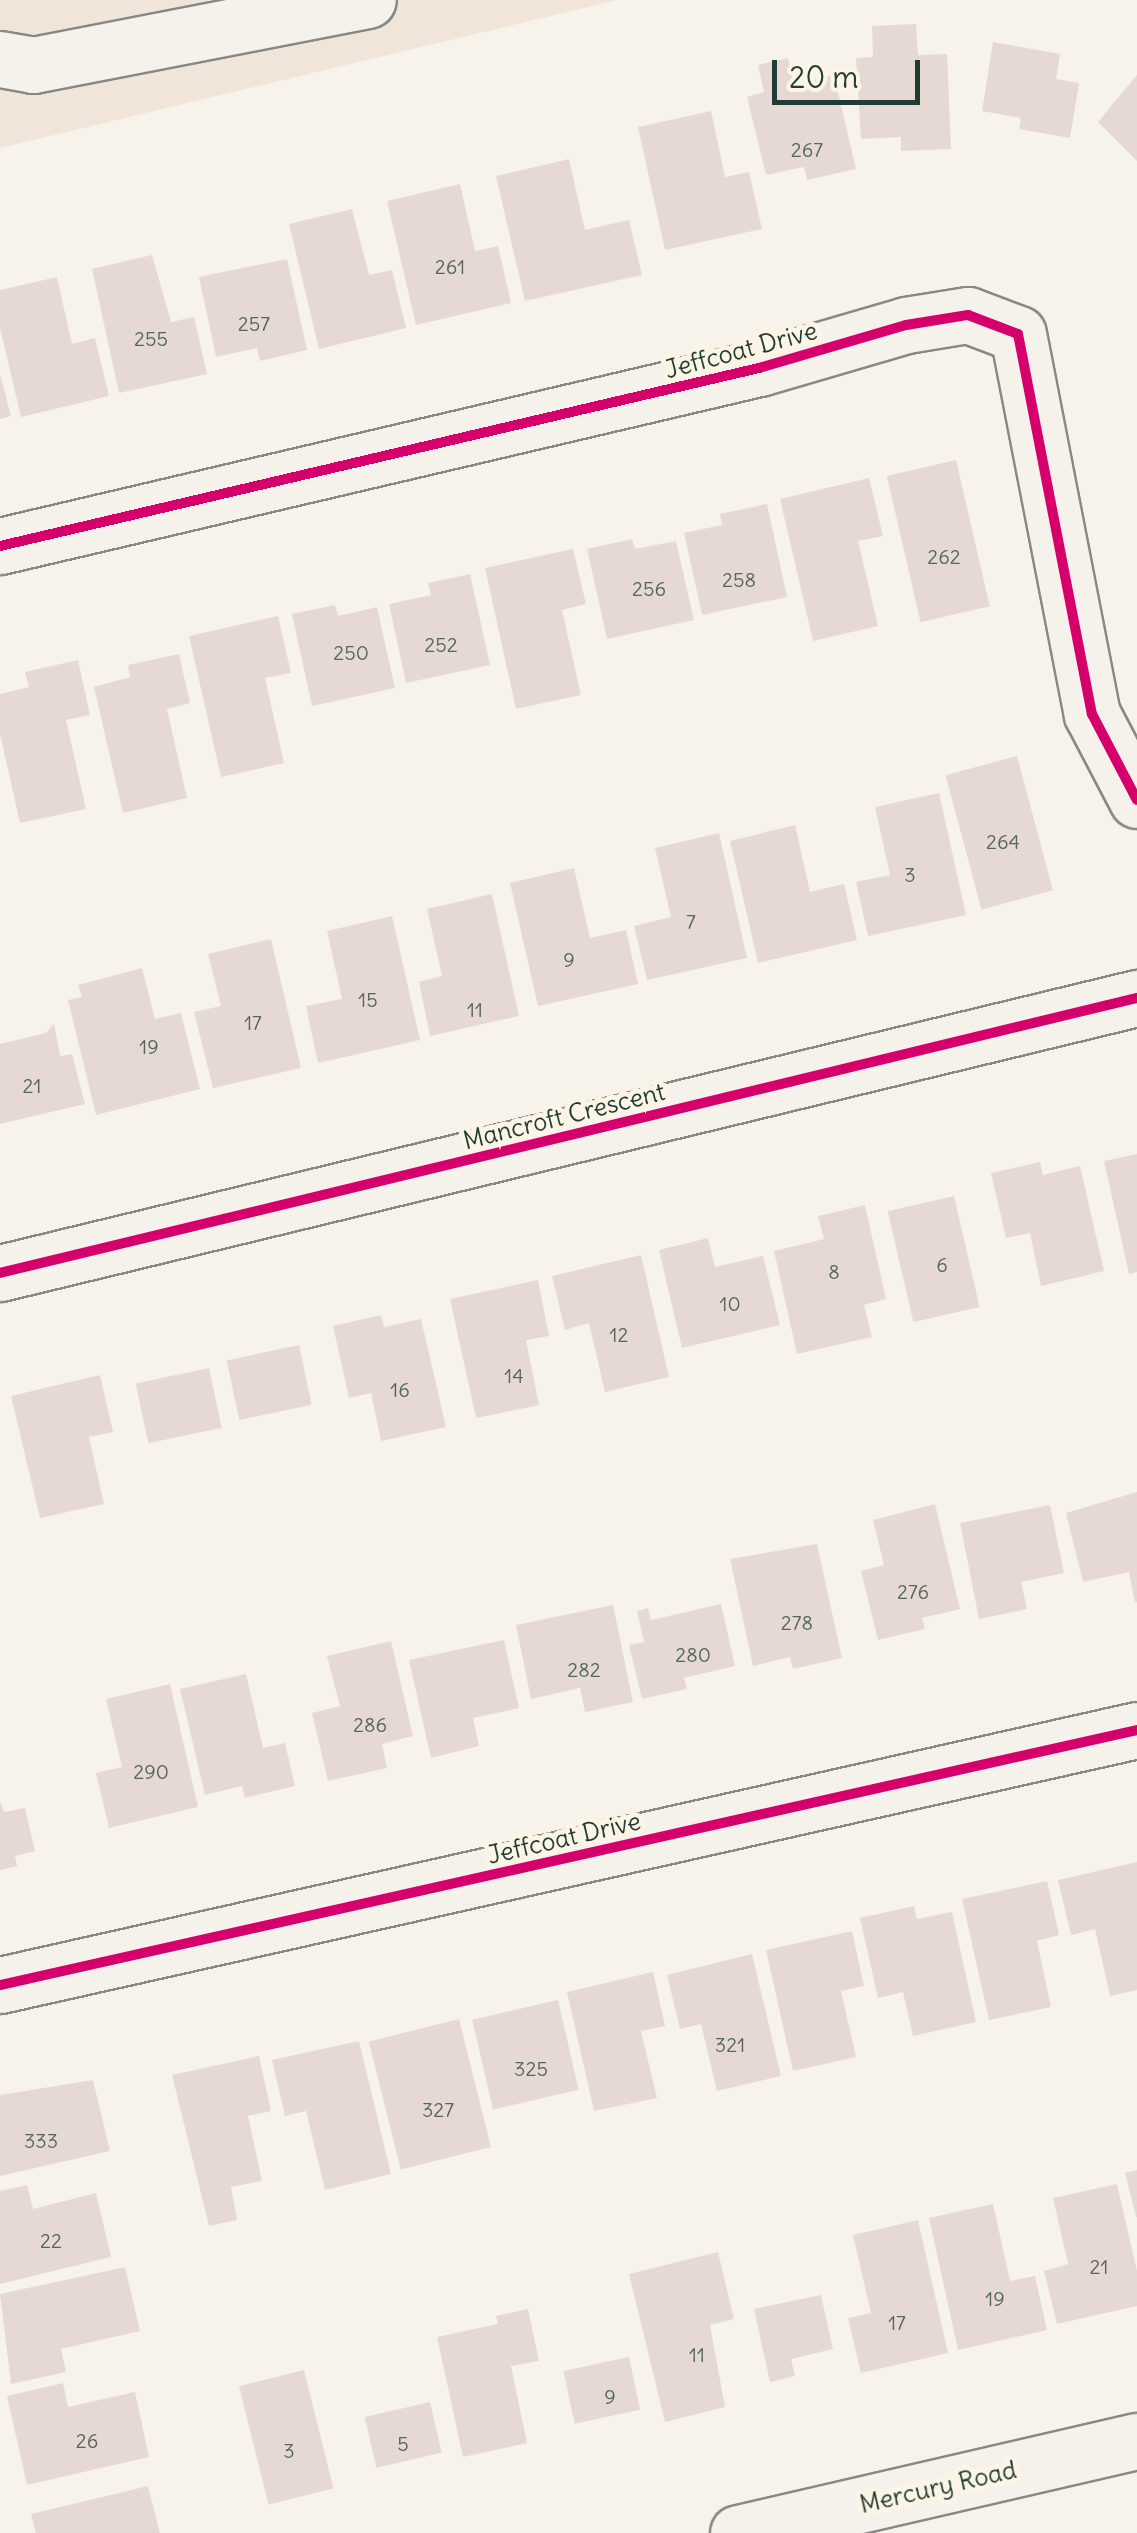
<!DOCTYPE html>
<style>
body{margin:0}
#map{position:relative;width:1137px;height:2533px;overflow:hidden;background:#f7f3ea;font-family:Delius,sans-serif}
div>[style]{position:absolute}
[style*='--x']{left:calc(var(--x)*1px);top:calc(var(--y)*1px);width:calc(var(--w)*1px);rotate:calc(var(--a)*1deg)}
.built>*{inset:0;background:#f1e4d9}
.building>*{inset:0;background:#e6d9d4;transform-origin:0 0}
.roads{filter:drop-shadow(2px 0 #868984) drop-shadow(-2px 0 #868984) drop-shadow(0 2px #868984) drop-shadow(0 -2px #868984)}
.minor>*{height:55px;margin:-27.5px;padding:0 27.5px;transform-origin:27.5px;border-radius:27.5px;background:#f5f2ec}
.cycleway>*{height:10px;margin:-5px;padding:0 5px;transform-origin:5px;border-radius:5px;background:#d6006c}
span{translate:-50% -50%;white-space:nowrap;text-align:center;line-height:1.15;-webkit-text-stroke:10px #fcf5e5;paint-order:stroke}
.number-label{font-size:20px;color:#53665e}
.number-label span{-webkit-text-stroke-width:0}
.street-label{font-size:25px;color:#1f3d34}
.scale{position:absolute;left:772px;top:60px;width:148px;height:45px;box-sizing:border-box;border:5px solid #1f3d34;border-top:0;padding-left:12px;font-size:30px;line-height:35px;white-space:nowrap;color:#1f3d34;-webkit-text-stroke:8px #fcf5e5;paint-order:stroke}
</style>
<div id="map">
<div class="built">
<i style="clip-path:polygon(0 0,617px 0,0 148px)"></i>
</div>
<div class="building">
<i style="clip-path:polygon(916px 24px,918px 55px,947px 54px,951px 149px,901px 151px,901px 137px,861px 139px,856px 58px,873px 57px,872px 26px)"></i>
<i style="clip-path:polygon(993px 42px,1060px 54px,1056px 79px,1079px 83px,1070px 138px,1019px 129px,1021px 118px,982px 111px)"></i>
<i style="clip-path:polygon(788px 58px,794px 84px,834px 75px,856px 169px,807px 180px,804px 167px,766px 175px,747px 97px,764px 92px,758px 65px)"></i>
<i style="clip-path:polygon(1137px 75px,1137px 161px,1098px 122px)"></i>
<i style="clip-path:polygon(711px 111px,725px 177px,749px 172px,762px 229px,665px 250px,638px 127px)"></i>
<i style="clip-path:polygon(569px 159px,585px 230px,629px 220px,642px 275px,525px 301px,496px 176px)"></i>
<i style="clip-path:polygon(460px 184px,475px 251px,498px 246px,511px 303px,416px 325px,387px 201px)"></i>
<i style="clip-path:polygon(352px 209px,369px 275px,392px 270px,406px 328px,319px 349px,289px 224px)"></i>
<i style="clip-path:polygon(152px 255px,171px 322px,194px 317px,207px 374px,119px 393px,92px 269px)"></i>
<i style="clip-path:polygon(287px 259px,307px 350px,260px 361px,257px 348px,216px 357px,199px 277px)"></i>
<i style="clip-path:polygon(57px 277px,72px 344px,95px 338px,109px 396px,21px 417px,0 328px,0 290px)"></i>
<i style="clip-path:polygon(0 374px,11px 416px,0 419px)"></i>
<i style="left:956px;top:460px;width:150px;height:71px;rotate:77deg"></i>
<i style="clip-path:polygon(869px 478px,883px 536px,858px 541px,878px 626px,813px 641px,780px 499px)"></i>
<i style="clip-path:polygon(767px 504px,787px 597px,702px 615px,684px 533px,722px 525px,720px 514px)"></i>
<i style="clip-path:polygon(632px 539px,635px 549px,676px 541px,694px 620px,607px 639px,587px 549px)"></i>
<i style="clip-path:polygon(573px 549px,586px 604px,562px 610px,581px 695px,516px 709px,485px 568px)"></i>
<i style="clip-path:polygon(470px 574px,490px 665px,406px 683px,389px 604px,431px 595px,428px 583px)"></i>
<i style="clip-path:polygon(335px 605px,338px 616px,377px 607px,395px 688px,312px 706px,292px 614px)"></i>
<i style="clip-path:polygon(278px 616px,291px 673px,265px 678px,284px 763px,221px 777px,189px 636px)"></i>
<i style="clip-path:polygon(179px 654px,190px 703px,167px 709px,187px 798px,123px 813px,94px 687px,130px 677px,128px 665px)"></i>
<i style="clip-path:polygon(78px 660px,90px 715px,66px 720px,86px 809px,20px 823px,0 734px,0 694px,29px 687px,25px 672px)"></i>
<i style="left:1017px;top:756px;width:139px;height:74px;rotate:75deg"></i>
<i style="clip-path:polygon(939px 793px,966px 915px,868px 936px,856px 882px,890px 875px,875px 807px)"></i>
<i style="clip-path:polygon(795px 825px,810px 892px,844px 884px,857px 940px,758px 963px,730px 841px)"></i>
<i style="clip-path:polygon(719px 833px,747px 958px,647px 980px,634px 926px,671px 917px,655px 848px)"></i>
<i style="clip-path:polygon(574px 868px,590px 938px,626px 930px,638px 984px,538px 1006px,510px 883px)"></i>
<i style="clip-path:polygon(492px 894px,519px 1016px,430px 1036px,419px 982px,442px 976px,427px 909px)"></i>
<i style="clip-path:polygon(392px 916px,420px 1040px,318px 1063px,306px 1006px,342px 999px,327px 931px)"></i>
<i style="clip-path:polygon(271px 939px,301px 1068px,213px 1088px,194px 1012px,221px 1006px,208px 954px)"></i>
<i style="clip-path:polygon(142px 968px,155px 1019px,181px 1013px,200px 1089px,96px 1115px,68px 1000px,82px 997px,78px 985px)"></i>
<i style="clip-path:polygon(54px 1024px,60px 1056px,72px 1054px,85px 1104px,0 1124px,0 1044px,46px 1033px)"></i>
<i style="clip-path:polygon(1137px 1154px,1137px 1272px,1129px 1274px,1104px 1161px)"></i>
<i style="clip-path:polygon(1040px 1162px,1043px 1175px,1080px 1166px,1104px 1271px,1041px 1286px,1030px 1233px,1006px 1238px,991px 1173px)"></i>
<i style="left:954px;top:1196px;width:114px;height:68px;rotate:77deg"></i>
<i style="clip-path:polygon(865px 1205px,886px 1299px,864px 1305px,872px 1337px,797px 1354px,774px 1251px,824px 1239px,818px 1216px)"></i>
<i style="clip-path:polygon(708px 1238px,715px 1267px,763px 1256px,780px 1325px,682px 1348px,659px 1250px)"></i>
<i style="clip-path:polygon(641px 1255px,669px 1377px,605px 1392px,589px 1323px,565px 1330px,552px 1276px)"></i>
<i style="clip-path:polygon(538px 1280px,549px 1336px,526px 1340px,539px 1405px,476px 1418px,450px 1299px)"></i>
<i style="clip-path:polygon(381px 1315px,384px 1327px,421px 1319px,446px 1427px,381px 1441px,371px 1393px,349px 1398px,333px 1326px)"></i>
<i style="left:299px;top:1345px;width:61px;height:74px;rotate:78deg"></i>
<i style="left:209px;top:1368px;width:61px;height:75px;rotate:78deg"></i>
<i style="clip-path:polygon(100px 1375px,113px 1432px,89px 1437px,104px 1504px,40px 1518px,11px 1396px)"></i>
<i style="clip-path:polygon(1137px 1492px,1137px 1602px,1135px 1603px,1129px 1572px,1083px 1582px,1066px 1513px)"></i>
<i style="clip-path:polygon(935px 1504px,960px 1609px,922px 1618px,925px 1629px,878px 1640px,861px 1571px,884px 1565px,873px 1520px)"></i>
<i style="clip-path:polygon(1050px 1505px,1064px 1573px,1021px 1582px,1027px 1609px,979px 1619px,960px 1523px)"></i>
<i style="clip-path:polygon(817px 1544px,842px 1658px,793px 1669px,790px 1657px,753px 1666px,730px 1559px)"></i>
<i style="clip-path:polygon(721px 1604px,735px 1666px,684px 1678px,687px 1689px,642px 1699px,629px 1645px,644px 1642px,637px 1611px,648px 1608px,651px 1620px)"></i>
<i style="clip-path:polygon(613px 1605px,633px 1702px,585px 1712px,580px 1688px,531px 1699px,516px 1625px)"></i>
<i style="clip-path:polygon(504px 1640px,519px 1708px,473px 1718px,479px 1746px,431px 1758px,409px 1660px)"></i>
<i style="clip-path:polygon(391px 1641px,413px 1736px,382px 1744px,387px 1768px,328px 1781px,312px 1713px,340px 1706px,327px 1656px)"></i>
<i style="clip-path:polygon(246px 1674px,263px 1748px,285px 1743px,295px 1786px,245px 1798px,242px 1786px,205px 1795px,180px 1689px)"></i>
<i style="clip-path:polygon(170px 1684px,198px 1807px,109px 1828px,96px 1773px,122px 1767px,106px 1699px)"></i>
<i style="clip-path:polygon(0 1801px,4px 1812px,25px 1808px,35px 1851px,15px 1856px,17px 1866px,0 1870px)"></i>
<i style="clip-path:polygon(1137px 1862px,1137px 1990px,1110px 1996px,1095px 1929px,1071px 1935px,1058px 1880px)"></i>
<i style="clip-path:polygon(1047px 1881px,1059px 1935px,1037px 1941px,1051px 2007px,989px 2020px,962px 1899px)"></i>
<i style="clip-path:polygon(914px 1906px,917px 1919px,952px 1912px,976px 2022px,913px 2036px,903px 1992px,878px 1998px,860px 1918px)"></i>
<i style="clip-path:polygon(852px 1931px,864px 1986px,841px 1991px,856px 2057px,793px 2071px,766px 1950px)"></i>
<i style="clip-path:polygon(752px 1954px,781px 2076px,717px 2091px,701px 2024px,680px 2029px,667px 1975px)"></i>
<i style="clip-path:polygon(653px 1972px,665px 2026px,641px 2031px,657px 2098px,594px 2111px,567px 1992px)"></i>
<i style="left:558px;top:2000px;width:92px;height:88px;rotate:77deg"></i>
<i style="left:459px;top:2019px;width:132px;height:93px;rotate:76deg"></i>
<i style="clip-path:polygon(359px 2041px,391px 2174px,325px 2190px,306px 2111px,285px 2116px,272px 2060px)"></i>
<i style="clip-path:polygon(259px 2056px,271px 2111px,248px 2116px,262px 2181px,231px 2187px,237px 2220px,209px 2226px,172px 2075px)"></i>
<i style="clip-path:polygon(93px 2080px,110px 2151px,0 2176px,0 2095px)"></i>
<i style="clip-path:polygon(1137px 2170px,1137px 2217px,1136px 2217px,1125px 2173px)"></i>
<i style="clip-path:polygon(1117px 2184px,1137px 2271px,1137px 2306px,1057px 2324px,1044px 2271px,1068px 2264px,1053px 2198px)"></i>
<i style="clip-path:polygon(27px 2185px,33px 2209px,96px 2193px,111px 2257px,0 2284px,0 2191px)"></i>
<i style="clip-path:polygon(993px 2204px,1010px 2281px,1035px 2276px,1047px 2330px,958px 2350px,929px 2218px)"></i>
<i style="clip-path:polygon(918px 2220px,948px 2353px,861px 2373px,848px 2318px,871px 2313px,853px 2235px)"></i>
<i style="clip-path:polygon(718px 2252px,734px 2319px,710px 2325px,725px 2407px,665px 2422px,629px 2274px)"></i>
<i style="clip-path:polygon(125px 2267px,140px 2331px,61px 2349px,66px 2372px,11px 2384px,0 2294px)"></i>
<i style="clip-path:polygon(821px 2295px,833px 2349px,791px 2359px,795px 2376px,770px 2382px,754px 2309px)"></i>
<i style="clip-path:polygon(528px 2309px,539px 2361px,511px 2366px,527px 2443px,463px 2457px,437px 2337px,498px 2324px,496px 2316px)"></i>
<i style="left:629px;top:2357px;width:54px;height:67px;rotate:78deg"></i>
<i style="left:304px;top:2370px;width:122px;height:67px;rotate:76deg"></i>
<i style="clip-path:polygon(63px 2383px,68px 2407px,135px 2392px,149px 2457px,27px 2485px,7px 2396px)"></i>
<i style="left:430px;top:2402px;width:52px;height:67px;rotate:77deg"></i>
<i style="clip-path:polygon(148px 2486px,160px 2533px,36px 2533px,31px 2514px)"></i>
</div>
<div class="roads">
<div class="minor">
<i style="--x:0;--y:59;--w:34;--a:10"></i>
<i style="--x:33;--y:65;--w:341;--a:-11"></i>
<i style="--x:0;--y:546;--w:780;--a:-13.2"></i>
<i style="--x:759;--y:368;--w:153;--a:-16.3"></i>
<i style="--x:906;--y:325;--w:63;--a:-9.2"></i>
<i style="--x:968;--y:315;--w:53;--a:20.8"></i>
<i style="--x:1018;--y:334;--w:387;--a:79"></i>
<i style="--x:1092;--y:714;--w:97;--a:62.4"></i>
<i style="--x:0;--y:1273;--w:1170;--a:-13.6"></i>
<i style="--x:0;--y:1985;--w:1165;--a:-12.64"></i>
<i style="--x:738;--y:2533;--w:409;--a:-13"></i>
</div>
</div>
<div class="cycleway">
<i style="--x:0;--y:546;--w:780;--a:-13.2"></i>
<i style="--x:759;--y:368;--w:153;--a:-16.3"></i>
<i style="--x:906;--y:325;--w:63;--a:-9.2"></i>
<i style="--x:968;--y:315;--w:53;--a:20.8"></i>
<i style="--x:1018;--y:334;--w:387;--a:79"></i>
<i style="--x:1092;--y:714;--w:97;--a:62.4"></i>
<i style="--x:0;--y:1273;--w:1170;--a:-13.6"></i>
<i style="--x:0;--y:1985;--w:1165;--a:-12.64"></i>
</div>
<div class="number-label">
<span style="left:807px;top:149px">267</span>
<span style="left:450px;top:266px">261</span>
<span style="left:254px;top:323px">257</span>
<span style="left:151px;top:338px">255</span>
<span style="left:944px;top:556px">262</span>
<span style="left:739px;top:579px">258</span>
<span style="left:649px;top:588px">256</span>
<span style="left:441px;top:644px">252</span>
<span style="left:351px;top:652px">250</span>
<span style="left:1003px;top:841px">264</span>
<span style="left:910px;top:874px">3</span>
<span style="left:691px;top:921px">7</span>
<span style="left:569px;top:959px">9</span>
<span style="left:368px;top:999px">15</span>
<span style="left:475px;top:1009px">11</span>
<span style="left:253px;top:1022px">17</span>
<span style="left:149px;top:1046px">19</span>
<span style="left:32px;top:1085px">21</span>
<span style="left:942px;top:1264px">6</span>
<span style="left:834px;top:1271px">8</span>
<span style="left:730px;top:1303px">10</span>
<span style="left:619px;top:1334px">12</span>
<span style="left:514px;top:1375px">14</span>
<span style="left:400px;top:1389px">16</span>
<span style="left:913px;top:1591px">276</span>
<span style="left:797px;top:1622px">278</span>
<span style="left:693px;top:1654px">280</span>
<span style="left:584px;top:1669px">282</span>
<span style="left:370px;top:1724px">286</span>
<span style="left:151px;top:1771px">290</span>
<span style="left:730px;top:2044px">321</span>
<span style="left:531px;top:2068px">325</span>
<span style="left:438px;top:2109px">327</span>
<span style="left:41px;top:2140px">333</span>
<span style="left:51px;top:2240px">22</span>
<span style="left:1099px;top:2266px">21</span>
<span style="left:995px;top:2298px">19</span>
<span style="left:897px;top:2322px">17</span>
<span style="left:697px;top:2354px">11</span>
<span style="left:610px;top:2396px">9</span>
<span style="left:87px;top:2440px">26</span>
<span style="left:403px;top:2443px">5</span>
<span style="left:289px;top:2450px">3</span>
</div>
<div class="street-label">
<span style="left:741px;top:350px;rotate:-15deg">Jeffcoat Drive</span>
<span style="left:564px;top:1116px;rotate:-14deg">Mancroft Crescent</span>
<span style="left:564px;top:1838px;rotate:-13deg">Jeffcoat Drive</span>
<span style="left:938px;top:2487px;rotate:-13deg">Mercury Road</span>
</div>
<div class="scale">20 m</div>
</div>
